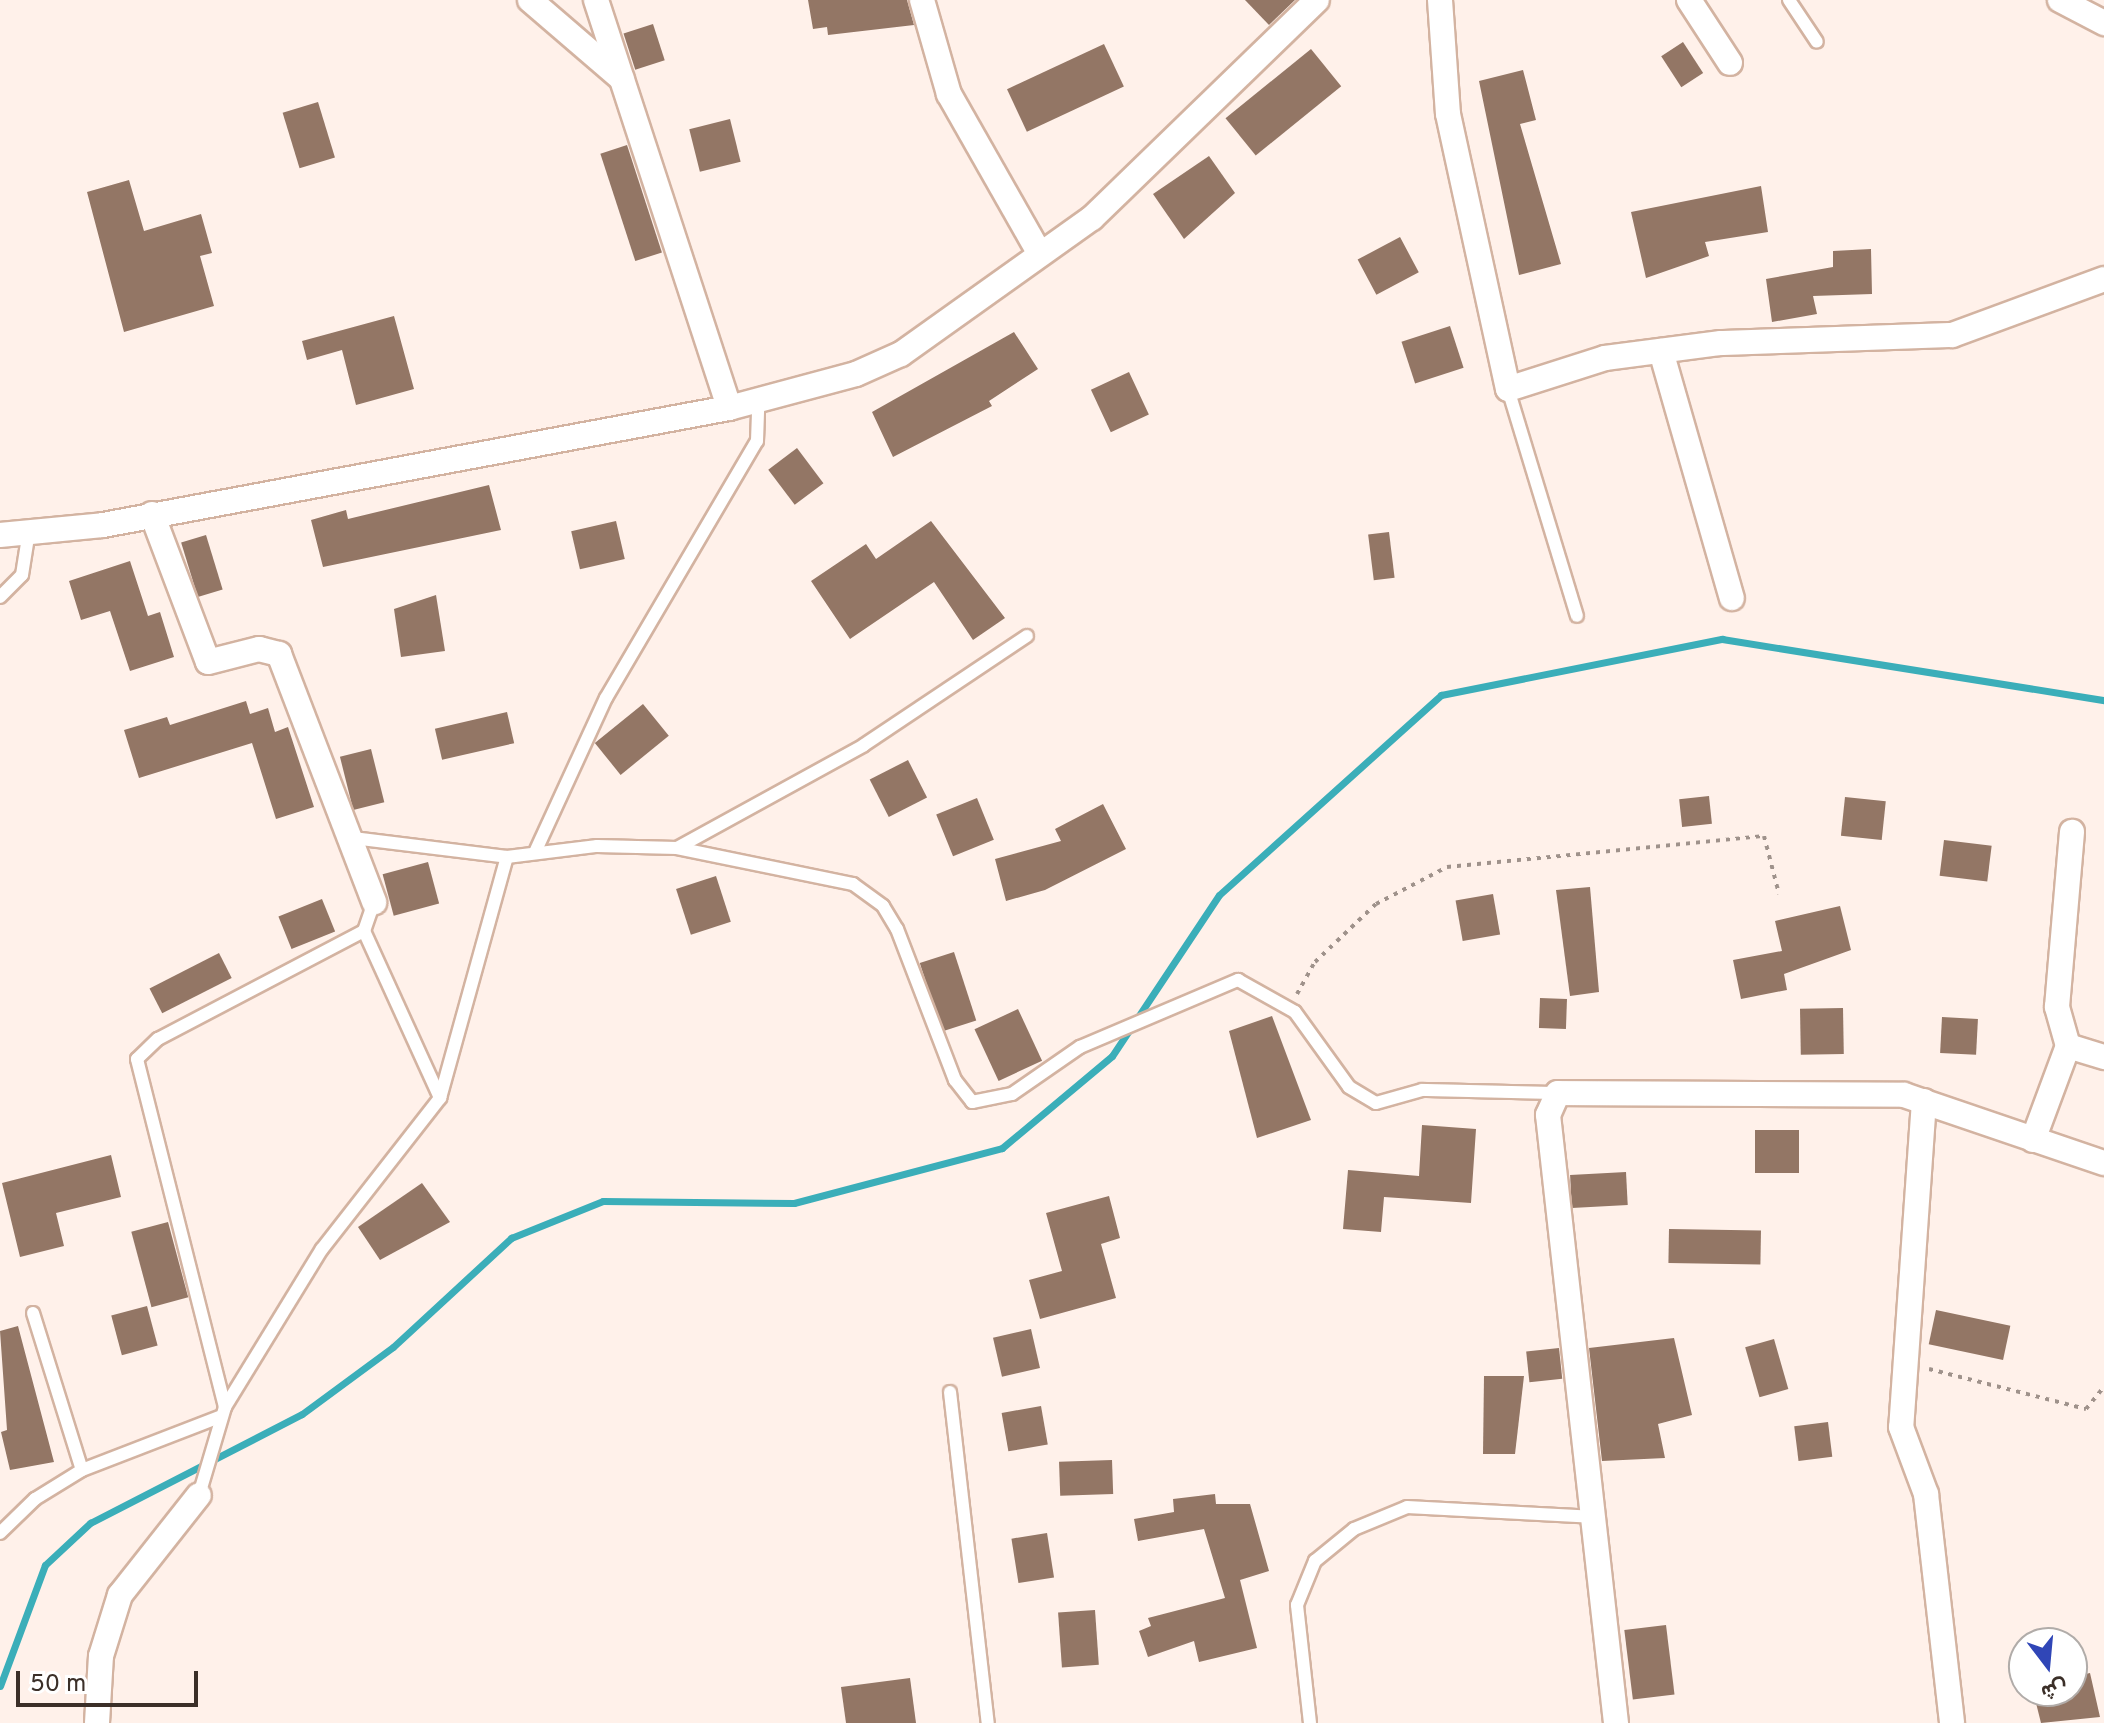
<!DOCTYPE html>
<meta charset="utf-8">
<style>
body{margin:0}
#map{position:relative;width:2104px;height:1723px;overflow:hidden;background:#fff1ea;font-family:Overpass,Vazirmatn,sans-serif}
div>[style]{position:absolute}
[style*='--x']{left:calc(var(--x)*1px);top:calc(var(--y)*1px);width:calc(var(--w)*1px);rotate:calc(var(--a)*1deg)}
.stream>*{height:7px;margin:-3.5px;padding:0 3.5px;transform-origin:3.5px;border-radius:3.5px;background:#3baeb9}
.building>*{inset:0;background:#937665;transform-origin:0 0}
.path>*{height:4px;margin-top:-2px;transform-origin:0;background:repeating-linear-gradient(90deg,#9f928b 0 4px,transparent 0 10px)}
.roads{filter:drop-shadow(2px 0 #d3b3a1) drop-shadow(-2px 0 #d3b3a1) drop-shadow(0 2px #d3b3a1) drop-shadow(0 -2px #d3b3a1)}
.lane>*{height:12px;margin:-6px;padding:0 6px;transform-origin:6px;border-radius:6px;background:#fff}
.street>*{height:24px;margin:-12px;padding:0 12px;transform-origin:12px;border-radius:12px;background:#fff}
span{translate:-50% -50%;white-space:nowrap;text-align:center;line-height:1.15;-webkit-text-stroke:6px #fff;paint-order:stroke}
.north{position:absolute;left:2008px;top:1627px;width:80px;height:80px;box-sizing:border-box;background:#fff;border:2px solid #b1aca9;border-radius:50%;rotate:164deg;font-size:22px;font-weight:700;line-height:32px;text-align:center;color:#3b2f28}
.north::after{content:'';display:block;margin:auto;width:28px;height:36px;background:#3046b7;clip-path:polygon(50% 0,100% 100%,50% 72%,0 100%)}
.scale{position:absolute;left:16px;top:1671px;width:182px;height:36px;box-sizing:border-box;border:4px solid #3b2f28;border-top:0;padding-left:10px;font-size:24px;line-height:28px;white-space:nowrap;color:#3b2f28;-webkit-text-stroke:6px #fff;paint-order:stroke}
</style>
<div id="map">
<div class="stream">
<i style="--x:0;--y:1686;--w:129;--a:-69.6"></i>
<i style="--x:45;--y:1565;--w:62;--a:-43"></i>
<i style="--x:90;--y:1523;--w:238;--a:-27.2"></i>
<i style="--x:302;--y:1414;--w:113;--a:-36.4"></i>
<i style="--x:393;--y:1347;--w:161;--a:-42.7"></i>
<i style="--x:511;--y:1238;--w:99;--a:-21.9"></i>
<i style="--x:603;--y:1201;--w:191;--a:0.6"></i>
<i style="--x:794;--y:1203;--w:215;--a:-14.8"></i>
<i style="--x:1002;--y:1148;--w:143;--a:-39.9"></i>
<i style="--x:1112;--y:1056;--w:193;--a:-56.4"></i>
<i style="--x:1219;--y:895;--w:299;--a:-42"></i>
<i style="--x:1441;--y:695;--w:287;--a:-11.3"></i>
<i style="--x:1722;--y:639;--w:387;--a:9.1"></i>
</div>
<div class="building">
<i style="clip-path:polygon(808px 0,907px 0,914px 25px,828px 35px,827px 27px,813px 29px)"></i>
<i style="clip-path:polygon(1245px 0,1295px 0,1269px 25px)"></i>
<i style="left:653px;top:24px;width:38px;height:31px;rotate:72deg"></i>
<i style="left:1683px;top:42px;width:37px;height:26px;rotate:57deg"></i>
<i style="left:1104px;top:44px;width:47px;height:107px;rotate:65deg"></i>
<i style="left:1311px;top:49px;width:48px;height:110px;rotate:51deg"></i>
<i style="clip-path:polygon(1523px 70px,1536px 120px,1520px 124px,1561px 264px,1519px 275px,1479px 81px)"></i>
<i style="left:318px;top:102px;width:58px;height:37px;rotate:73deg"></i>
<i style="left:730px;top:119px;width:44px;height:42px;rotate:76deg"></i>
<i style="left:627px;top:145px;width:113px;height:28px;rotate:72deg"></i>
<i style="clip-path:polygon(1209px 156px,1235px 193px,1184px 239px,1153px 194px)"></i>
<i style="clip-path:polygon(129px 180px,144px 231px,201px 214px,212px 253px,200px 256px,214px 306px,124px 332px,87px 192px)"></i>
<i style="clip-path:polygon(1761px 186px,1768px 232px,1705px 242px,1709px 256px,1646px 278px,1631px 212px)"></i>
<i style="left:1400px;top:237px;width:40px;height:48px;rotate:62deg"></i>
<i style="clip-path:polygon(1871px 249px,1872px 294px,1813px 296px,1817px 314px,1772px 322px,1766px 279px,1833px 267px,1833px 251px)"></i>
<i style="clip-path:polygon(394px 316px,414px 389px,356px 405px,342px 350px,307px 360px,302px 341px)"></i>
<i style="left:1450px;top:326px;width:44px;height:51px;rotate:72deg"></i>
<i style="clip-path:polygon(1014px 332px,1038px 369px,989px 401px,992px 406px,893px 457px,872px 412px)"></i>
<i style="left:1129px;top:372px;width:47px;height:42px;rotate:65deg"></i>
<i style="left:797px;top:448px;width:44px;height:36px;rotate:53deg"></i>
<i style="clip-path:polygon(489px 485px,501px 530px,323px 567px,311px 520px,346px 510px,348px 519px)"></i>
<i style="left:616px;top:521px;width:39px;height:46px;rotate:77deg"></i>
<i style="clip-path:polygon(931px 521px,1005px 618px,973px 640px,934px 582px,850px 639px,811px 581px,866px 544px,876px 559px)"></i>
<i style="left:1389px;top:532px;width:46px;height:21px;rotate:83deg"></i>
<i style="left:206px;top:535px;width:57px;height:26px;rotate:73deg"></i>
<i style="clip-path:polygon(130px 561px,148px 616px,160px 612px,174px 657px,130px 671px,110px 611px,81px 620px,69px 581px)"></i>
<i style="clip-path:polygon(436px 595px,445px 651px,401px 657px,394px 609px)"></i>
<i style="clip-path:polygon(246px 701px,250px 714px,268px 708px,275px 732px,288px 727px,314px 807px,276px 819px,252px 743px,139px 778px,124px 730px,167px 717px,170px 725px)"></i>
<i style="left:643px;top:704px;width:41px;height:62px;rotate:51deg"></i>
<i style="left:507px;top:712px;width:32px;height:74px;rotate:77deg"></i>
<i style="left:371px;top:749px;width:55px;height:32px;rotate:76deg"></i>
<i style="left:908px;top:760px;width:42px;height:43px;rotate:63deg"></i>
<i style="left:1709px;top:796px;width:28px;height:30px;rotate:84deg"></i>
<i style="left:1845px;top:797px;width:41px;height:39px;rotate:6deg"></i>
<i style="left:977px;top:798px;width:45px;height:44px;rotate:68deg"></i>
<i style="clip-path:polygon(1103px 804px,1126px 849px,1045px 890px,1006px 901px,995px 859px,1061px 841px,1055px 829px)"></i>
<i style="left:1944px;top:840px;width:48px;height:36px;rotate:7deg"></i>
<i style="left:428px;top:862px;width:43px;height:47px;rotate:75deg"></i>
<i style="left:716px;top:876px;width:48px;height:42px;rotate:72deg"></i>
<i style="clip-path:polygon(1590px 887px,1599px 992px,1570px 996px,1556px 890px)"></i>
<i style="left:1493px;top:894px;width:41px;height:38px;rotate:80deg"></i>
<i style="left:322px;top:899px;width:35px;height:47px;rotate:68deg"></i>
<i style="clip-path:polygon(1840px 906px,1851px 950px,1784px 974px,1787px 990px,1741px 999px,1733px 960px,1782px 951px,1775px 921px)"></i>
<i style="left:954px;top:952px;width:72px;height:36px;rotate:72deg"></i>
<i style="left:219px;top:953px;width:28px;height:78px;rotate:63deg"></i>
<i style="left:1540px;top:998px;width:27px;height:30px;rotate:2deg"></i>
<i style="left:1843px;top:1008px;width:46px;height:43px;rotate:89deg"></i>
<i style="left:1018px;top:1009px;width:57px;height:48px;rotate:65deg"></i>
<i style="clip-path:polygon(1272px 1016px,1311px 1120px,1257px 1138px,1229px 1031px)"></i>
<i style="left:1942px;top:1017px;width:36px;height:36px;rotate:3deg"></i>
<i style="clip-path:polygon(1422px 1125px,1476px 1129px,1471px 1203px,1384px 1197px,1381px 1232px,1343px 1229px,1348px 1170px,1419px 1176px)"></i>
<i style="left:1755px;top:1130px;width:44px;height:43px"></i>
<i style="clip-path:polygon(111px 1155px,121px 1197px,56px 1213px,64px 1246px,20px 1257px,2px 1183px)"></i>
<i style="left:1626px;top:1172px;width:33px;height:56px;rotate:87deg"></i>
<i style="clip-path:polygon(422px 1183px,450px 1222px,380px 1260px,358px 1227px)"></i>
<i style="clip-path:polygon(1109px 1196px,1120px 1238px,1101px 1244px,1116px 1298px,1040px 1319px,1029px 1280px,1062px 1271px,1046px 1213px)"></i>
<i style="left:168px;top:1222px;width:78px;height:38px;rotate:75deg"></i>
<i style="left:1669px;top:1229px;width:92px;height:34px;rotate:1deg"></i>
<i style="left:147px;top:1306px;width:41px;height:37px;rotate:75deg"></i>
<i style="left:1936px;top:1310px;width:76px;height:35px;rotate:12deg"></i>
<i style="clip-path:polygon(18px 1326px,54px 1462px,10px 1470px,1px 1432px,7px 1430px,0 1331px)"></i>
<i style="left:1031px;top:1329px;width:40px;height:39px;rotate:77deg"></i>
<i style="clip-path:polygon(1674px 1338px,1692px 1415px,1658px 1424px,1665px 1458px,1602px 1461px,1589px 1348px)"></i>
<i style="left:1774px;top:1339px;width:52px;height:30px;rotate:74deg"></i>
<i style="left:1559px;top:1348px;width:31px;height:33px;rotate:84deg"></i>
<i style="clip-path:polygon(1484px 1376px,1524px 1376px,1515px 1454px,1483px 1454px)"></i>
<i style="left:1041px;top:1406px;width:39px;height:40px;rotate:80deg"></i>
<i style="left:1828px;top:1422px;width:35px;height:34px;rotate:83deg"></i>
<i style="left:1112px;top:1460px;width:34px;height:53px;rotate:88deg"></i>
<i style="clip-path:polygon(1215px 1494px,1216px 1504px,1250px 1504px,1269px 1571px,1240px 1580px,1257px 1648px,1199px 1662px,1194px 1641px,1148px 1657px,1139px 1631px,1151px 1626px,1148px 1618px,1225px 1598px,1204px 1529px,1138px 1541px,1134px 1519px,1174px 1512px,1173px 1499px)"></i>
<i style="left:1047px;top:1533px;width:45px;height:36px;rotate:81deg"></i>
<i style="left:1095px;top:1610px;width:55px;height:37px;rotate:86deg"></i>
<i style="left:1666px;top:1625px;width:70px;height:42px;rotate:83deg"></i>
<i style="clip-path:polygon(2090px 1673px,2100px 1717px,2041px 1723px,2033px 1691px,2072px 1691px,2072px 1677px)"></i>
<i style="clip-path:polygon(910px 1678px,916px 1723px,846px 1723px,841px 1687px)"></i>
</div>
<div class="path">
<i style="--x:1297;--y:994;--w:37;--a:-61"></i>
<i style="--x:1315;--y:962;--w:84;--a:-43.6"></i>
<i style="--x:1376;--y:904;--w:80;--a:-27.5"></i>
<i style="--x:1447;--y:867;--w:319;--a:-5.6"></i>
<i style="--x:1764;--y:836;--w:60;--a:75.5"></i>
<i style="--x:1929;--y:1369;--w:162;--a:14.3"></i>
<i style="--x:2086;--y:1409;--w:28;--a:-51"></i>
</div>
<div class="roads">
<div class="lane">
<i style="--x:1789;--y:0;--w:50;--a:56.3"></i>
<i style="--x:1508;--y:389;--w:237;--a:73.1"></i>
<i style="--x:0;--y:597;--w:31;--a:-45"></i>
<i style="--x:22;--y:575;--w:39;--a:-81"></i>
<i style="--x:353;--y:838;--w:155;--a:7"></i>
<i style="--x:507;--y:857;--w:91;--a:-7"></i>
<i style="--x:597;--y:846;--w:80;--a:1.4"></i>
<i style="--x:677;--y:848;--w:180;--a:11.6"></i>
<i style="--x:853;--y:884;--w:37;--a:36"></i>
<i style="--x:883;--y:906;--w:27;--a:59"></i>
<i style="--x:897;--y:929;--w:162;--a:69"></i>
<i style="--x:955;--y:1080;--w:28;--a:52"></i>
<i style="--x:972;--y:1102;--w:41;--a:-11.3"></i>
<i style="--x:1012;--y:1094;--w:83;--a:-34.7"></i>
<i style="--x:1080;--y:1047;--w:172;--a:-23"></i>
<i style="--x:1238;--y:980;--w:65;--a:29.3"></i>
<i style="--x:1295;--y:1012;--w:92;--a:54.2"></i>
<i style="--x:1349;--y:1087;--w:31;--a:31"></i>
<i style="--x:1376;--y:1103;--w:48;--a:-15.8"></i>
<i style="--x:1422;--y:1090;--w:136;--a:1.3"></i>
<i style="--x:677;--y:848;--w:213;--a:-28.8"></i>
<i style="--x:864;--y:745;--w:196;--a:-33.8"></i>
<i style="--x:536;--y:850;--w:167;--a:-65.3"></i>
<i style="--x:606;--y:698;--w:298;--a:-59.6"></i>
<i style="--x:757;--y:441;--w:38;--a:-88"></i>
<i style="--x:364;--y:931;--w:183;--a:65.5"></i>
<i style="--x:33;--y:1313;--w:164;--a:72.7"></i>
<i style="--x:950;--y:1392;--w:333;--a:83.5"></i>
<i style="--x:225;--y:1407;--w:359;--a:-104.2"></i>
<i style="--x:137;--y:1059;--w:29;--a:-44"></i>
<i style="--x:158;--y:1039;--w:233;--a:-27.7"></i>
<i style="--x:364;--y:931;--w:31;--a:-71"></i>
<i style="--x:199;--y:1495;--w:92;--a:-73.5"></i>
<i style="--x:225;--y:1407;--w:185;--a:-58.5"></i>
<i style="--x:322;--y:1249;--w:192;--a:-52"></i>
<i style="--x:440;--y:1098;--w:250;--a:-74.5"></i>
<i style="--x:0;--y:1533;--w:49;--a:-44.2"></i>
<i style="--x:35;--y:1499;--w:55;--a:-31.7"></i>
<i style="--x:82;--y:1470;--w:147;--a:-21.1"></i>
<i style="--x:1310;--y:1723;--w:119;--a:-96.3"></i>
<i style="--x:1297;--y:1605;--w:48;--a:-67.8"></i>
<i style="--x:1315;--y:1561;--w:50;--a:-39.4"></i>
<i style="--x:1354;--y:1529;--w:57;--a:-22.5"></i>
<i style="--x:1407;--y:1507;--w:189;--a:3"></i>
</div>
<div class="street">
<i style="--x:530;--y:0;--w:121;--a:40.7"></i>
<i style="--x:596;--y:0;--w:429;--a:71.9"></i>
<i style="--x:922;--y:0;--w:98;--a:74"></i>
<i style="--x:949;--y:94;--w:184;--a:60.4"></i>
<i style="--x:1440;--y:0;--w:114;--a:86"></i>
<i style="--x:1448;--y:114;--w:281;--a:77.7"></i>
<i style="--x:1508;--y:389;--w:102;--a:-17.7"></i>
<i style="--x:1605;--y:358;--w:117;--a:-7.4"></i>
<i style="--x:1721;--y:343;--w:231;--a:-2"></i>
<i style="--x:1952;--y:335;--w:162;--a:-20.2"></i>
<i style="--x:1689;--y:0;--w:75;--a:56.9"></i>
<i style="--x:2060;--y:0;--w:50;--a:27.6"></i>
<i style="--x:1661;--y:351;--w:257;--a:74"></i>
<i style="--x:152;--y:514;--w:158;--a:69.3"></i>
<i style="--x:208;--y:662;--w:53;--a:-14.3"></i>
<i style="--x:259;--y:649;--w:21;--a:14"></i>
<i style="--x:279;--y:654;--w:266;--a:69"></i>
<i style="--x:0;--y:535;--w:103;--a:-5.5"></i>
<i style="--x:103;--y:525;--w:637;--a:-10.59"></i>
<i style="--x:729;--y:408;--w:131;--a:-15"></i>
<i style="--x:856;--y:374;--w:49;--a:-24"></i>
<i style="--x:901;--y:354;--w:234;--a:-35.5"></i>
<i style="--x:1092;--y:218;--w:313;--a:-44.1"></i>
<i style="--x:2068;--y:1046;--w:38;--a:17"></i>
<i style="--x:1924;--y:1101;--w:327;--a:94"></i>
<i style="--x:1901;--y:1427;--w:72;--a:69.5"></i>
<i style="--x:1926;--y:1494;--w:230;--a:83.5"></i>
<i style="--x:2033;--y:1140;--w:100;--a:-69.6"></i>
<i style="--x:2068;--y:1046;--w:41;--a:-105.8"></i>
<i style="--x:2057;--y:1007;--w:176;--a:-85.1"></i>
<i style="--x:97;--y:1723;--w:67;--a:-86.6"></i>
<i style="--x:101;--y:1656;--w:64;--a:-72.7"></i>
<i style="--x:120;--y:1595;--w:127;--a:-51.7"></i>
<i style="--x:1616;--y:1723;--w:612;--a:-96.38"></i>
<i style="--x:1548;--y:1115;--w:24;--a:-66"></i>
<i style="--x:1558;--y:1093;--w:346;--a:0.3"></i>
<i style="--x:1904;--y:1095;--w:211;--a:18.8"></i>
</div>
</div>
<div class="north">ش</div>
<div class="scale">50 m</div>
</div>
